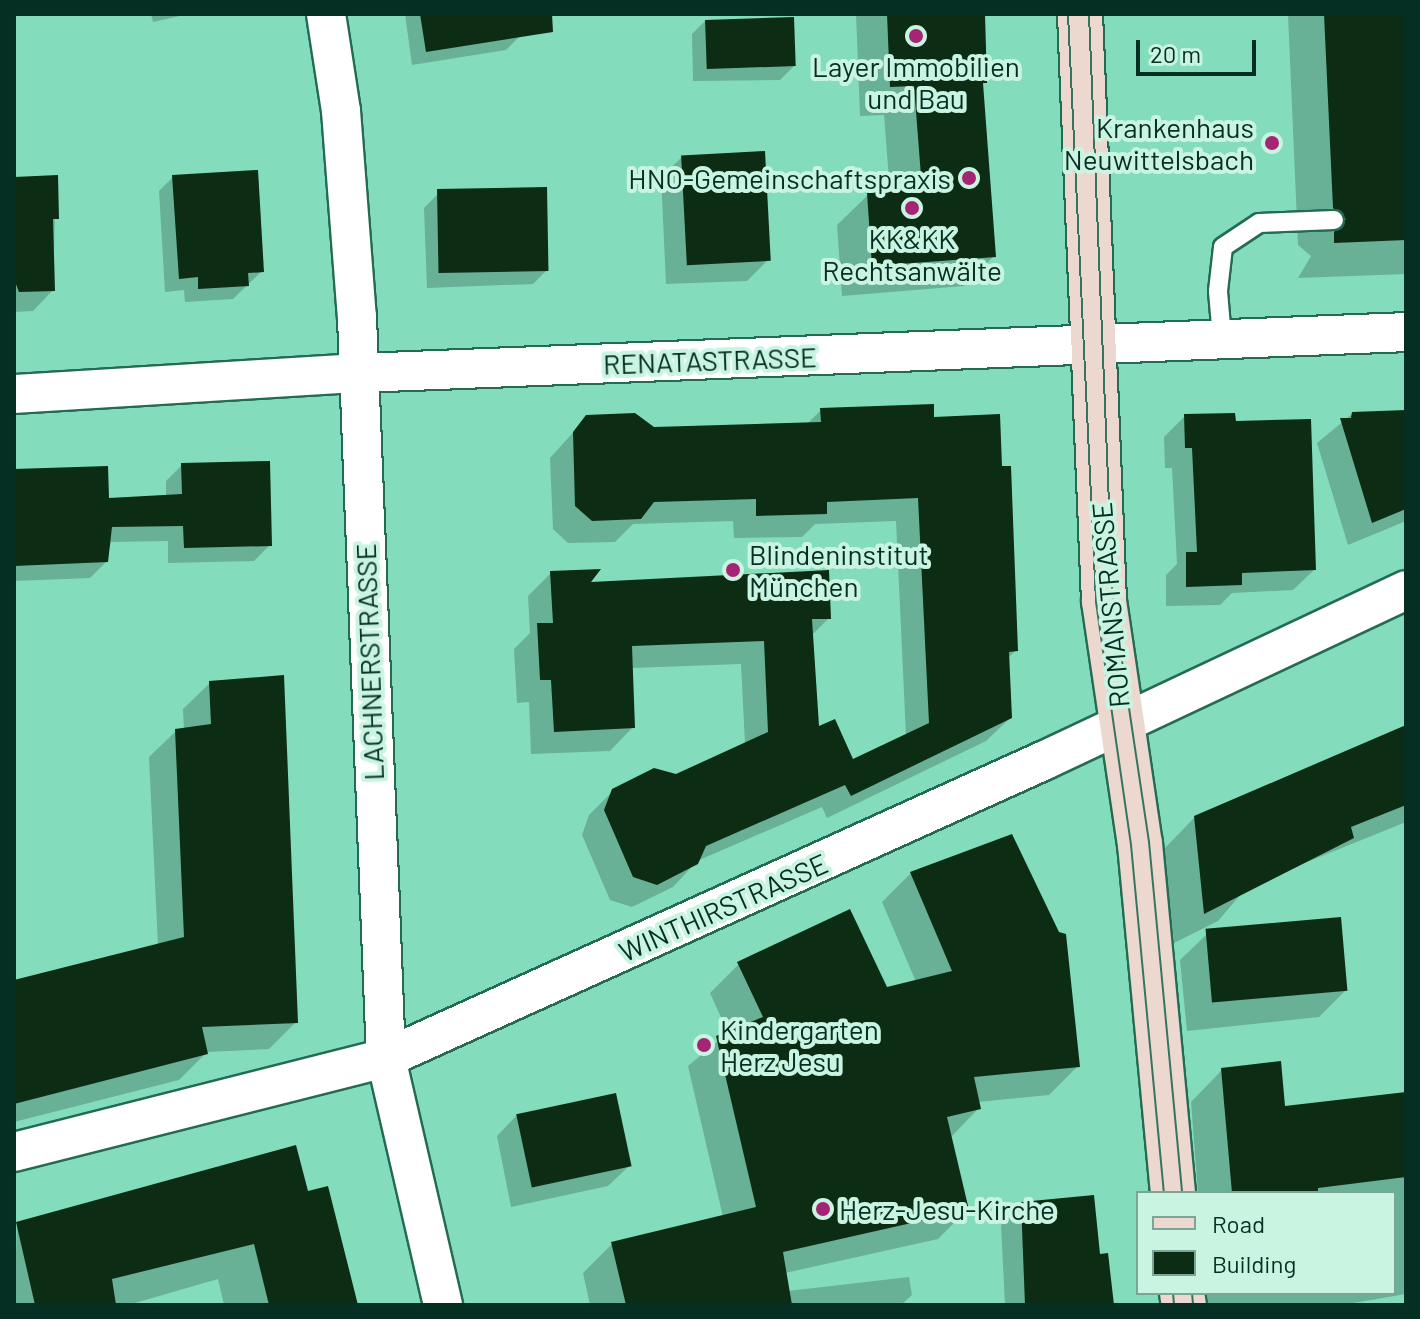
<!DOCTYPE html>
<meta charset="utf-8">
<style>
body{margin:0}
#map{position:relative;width:1420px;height:1319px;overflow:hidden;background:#83ddbc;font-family:Barlow,sans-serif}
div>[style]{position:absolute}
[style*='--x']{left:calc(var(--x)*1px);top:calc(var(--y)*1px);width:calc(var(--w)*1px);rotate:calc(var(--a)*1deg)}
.shadow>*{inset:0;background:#0003}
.building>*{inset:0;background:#0d2c14;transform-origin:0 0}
.roads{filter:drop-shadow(2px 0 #246b54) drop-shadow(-2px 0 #246b54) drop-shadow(0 2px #246b54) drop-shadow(0 -2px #246b54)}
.service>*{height:18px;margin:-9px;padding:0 9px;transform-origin:9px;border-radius:9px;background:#fff}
.minor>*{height:38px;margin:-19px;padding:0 19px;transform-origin:19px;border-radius:19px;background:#fff}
.secondary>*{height:44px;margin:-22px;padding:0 22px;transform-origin:22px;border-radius:22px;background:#ecd8ce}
.tram>*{height:2px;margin:-1px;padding:0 1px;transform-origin:1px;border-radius:1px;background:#37745f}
.dots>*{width:22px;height:22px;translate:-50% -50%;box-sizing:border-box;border:4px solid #c9f4e2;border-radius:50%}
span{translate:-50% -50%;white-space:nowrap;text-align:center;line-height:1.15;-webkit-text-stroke:8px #c9f4e2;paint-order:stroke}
.poi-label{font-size:28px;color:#062f23}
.right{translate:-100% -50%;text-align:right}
.left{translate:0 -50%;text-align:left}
.street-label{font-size:28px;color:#062f23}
.frame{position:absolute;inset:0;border:16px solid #062f23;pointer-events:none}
.legend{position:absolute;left:1136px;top:1191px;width:260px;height:104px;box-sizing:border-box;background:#c9f4e2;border:2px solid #7ba596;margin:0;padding:10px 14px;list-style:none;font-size:24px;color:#062f23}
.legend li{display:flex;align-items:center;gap:16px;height:40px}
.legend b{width:40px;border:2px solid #7ba596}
.scale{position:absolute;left:1136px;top:40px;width:120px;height:36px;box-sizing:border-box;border:4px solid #062f23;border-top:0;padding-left:10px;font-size:24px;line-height:28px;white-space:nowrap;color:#062f23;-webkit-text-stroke:6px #c9f4e2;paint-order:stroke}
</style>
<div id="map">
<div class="shadow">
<i style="clip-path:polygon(151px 14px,189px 14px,153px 22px)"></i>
<i style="clip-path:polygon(405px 14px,517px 14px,520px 36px,506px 50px,412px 65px)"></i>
<i style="clip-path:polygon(856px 14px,935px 14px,985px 82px,981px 86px,994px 256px,964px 286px,842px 296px,837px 225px,868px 195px,890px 193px,884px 115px,860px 116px)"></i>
<i style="clip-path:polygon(1288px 14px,1406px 14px,1406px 274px,1298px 278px,1311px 256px,1298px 245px)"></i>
<i style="clip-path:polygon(706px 20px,794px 66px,780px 80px,693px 81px,692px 34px)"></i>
<i style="clip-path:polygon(682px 157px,768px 260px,747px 281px,666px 284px,661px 177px)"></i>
<i style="clip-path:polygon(56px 177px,53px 290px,33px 311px,14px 312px,14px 179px)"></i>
<i style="clip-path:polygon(173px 177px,262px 271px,233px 299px,185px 302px,184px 290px,165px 292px,159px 191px)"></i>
<i style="clip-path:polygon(438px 194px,547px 270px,533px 284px,427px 288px,424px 208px)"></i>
<i style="clip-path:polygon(821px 410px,933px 419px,1015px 651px,1008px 658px,1010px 718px,986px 741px,827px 818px,822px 807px,697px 861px,673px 887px,632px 907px,610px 900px,582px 835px,589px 815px,613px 791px,676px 776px,745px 744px,741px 664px,631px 668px,633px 727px,610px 751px,531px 754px,529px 702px,517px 703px,514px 649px,530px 633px,528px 596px,551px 573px,587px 584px,829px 618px,811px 636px,817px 729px,852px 762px,906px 736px,896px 521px,815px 524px,802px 537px,734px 538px,733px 521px,633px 524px,615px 542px,568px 543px,553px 529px,550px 458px,587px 417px,653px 429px,807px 424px)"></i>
<i style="clip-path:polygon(1406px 412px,1406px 521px,1348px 545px,1317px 443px,1352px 414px)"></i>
<i style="clip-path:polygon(1185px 416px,1234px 423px,1314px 570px,1293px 590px,1232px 593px,1220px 605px,1166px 606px,1166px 575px,1177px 564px,1172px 468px,1165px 468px,1164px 437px)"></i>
<i style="clip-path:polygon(182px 465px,270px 545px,254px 561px,168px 563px,168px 541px,111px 542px,106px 562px,90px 578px,14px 581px,14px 471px,107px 500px,166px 497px,166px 481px)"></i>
<i style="clip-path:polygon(210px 683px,296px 1022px,269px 1049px,207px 1052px,179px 1080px,14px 1122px,14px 983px,158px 946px,149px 757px,176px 731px,184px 730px,183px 709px)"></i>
<i style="clip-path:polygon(1406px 729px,1406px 822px,1248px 886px,1218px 921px,1174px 943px,1164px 849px,1195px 817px)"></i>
<i style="clip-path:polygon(14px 785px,16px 819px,14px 821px)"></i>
<i style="clip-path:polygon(911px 873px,1078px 1066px,1049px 1095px,978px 1102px,979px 1108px,950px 1138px,967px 1210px,938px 1239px,785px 1273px,788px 1291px,909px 1277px,912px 1295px,901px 1305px,590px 1305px,583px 1273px,612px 1244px,723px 1217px,688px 1066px,728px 1033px,710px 993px,739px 964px,886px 990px,916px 982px,882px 902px)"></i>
<i style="clip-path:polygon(1207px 934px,1346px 990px,1319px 1017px,1187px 1031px,1180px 960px)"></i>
<i style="clip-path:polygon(1222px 1070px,1283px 1108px,1406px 1094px,1406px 1294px,1342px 1305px,1208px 1305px,1207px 1293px,1394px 1293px,1394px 1193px,1198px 1193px,1191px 1102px)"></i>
<i style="clip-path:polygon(517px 1115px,629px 1166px,608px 1186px,511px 1207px,497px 1136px)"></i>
<i style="clip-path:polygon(306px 1194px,355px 1305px,224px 1305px,218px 1279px,128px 1305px,14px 1305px,17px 1224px)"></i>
<i style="clip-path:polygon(1022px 1204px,1098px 1256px,1112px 1305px,1005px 1305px,1001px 1225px)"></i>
</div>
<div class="building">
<i style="clip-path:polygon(420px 14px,552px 14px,553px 32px,426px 52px)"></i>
<i style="clip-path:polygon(887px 14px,985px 14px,987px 83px,983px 83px,996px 257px,872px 266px,867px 193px,922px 189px,914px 86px,890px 87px)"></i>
<i style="clip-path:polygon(1324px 14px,1406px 14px,1406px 240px,1334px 243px,1334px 232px,1346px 219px,1333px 208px)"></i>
<i style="left:794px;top:17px;width:49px;height:89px;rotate:88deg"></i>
<i style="left:765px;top:151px;width:110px;height:84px;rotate:87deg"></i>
<i style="clip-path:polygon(258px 170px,264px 272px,248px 273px,249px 286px,198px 289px,198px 277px,179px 279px,172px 175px)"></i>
<i style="clip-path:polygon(58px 175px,59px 219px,53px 219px,55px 291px,19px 292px,14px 279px,14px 177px)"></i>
<i style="left:547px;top:187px;width:84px;height:110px;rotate:89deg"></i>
<i style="clip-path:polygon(934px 404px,934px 417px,1000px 414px,1002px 466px,1011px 466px,1018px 651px,1009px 652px,1012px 718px,851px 796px,845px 785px,706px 846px,698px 864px,657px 885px,633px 877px,604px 810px,612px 789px,654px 768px,676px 774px,768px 732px,764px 641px,632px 646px,635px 728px,554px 732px,551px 680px,540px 680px,537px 623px,553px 623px,550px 571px,601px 569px,591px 582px,829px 570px,831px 619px,812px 619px,819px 726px,835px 719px,853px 759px,929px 723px,918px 498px,827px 502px,827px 514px,756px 516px,756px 499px,654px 502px,641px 519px,592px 521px,575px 506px,573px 432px,586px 415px,635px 413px,654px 427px,821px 422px,820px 408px)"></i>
<i style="clip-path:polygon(1406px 410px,1406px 509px,1372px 523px,1340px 418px,1351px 418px,1352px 412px)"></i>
<i style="clip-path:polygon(1235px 413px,1236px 421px,1311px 419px,1316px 570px,1242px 573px,1242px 585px,1186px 587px,1186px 552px,1197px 552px,1192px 448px,1185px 448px,1184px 414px)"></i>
<i style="clip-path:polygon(270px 461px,272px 546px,184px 548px,183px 526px,112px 527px,108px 562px,14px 566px,14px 469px,108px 466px,109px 498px,182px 494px,181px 463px)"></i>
<i style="clip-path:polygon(284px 675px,298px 1023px,202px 1027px,208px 1054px,14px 1104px,14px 980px,184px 937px,175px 729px,211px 724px,209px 681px)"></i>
<i style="clip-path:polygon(1406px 725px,1406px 805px,1351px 827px,1354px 838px,1204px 914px,1194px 816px)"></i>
<i style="clip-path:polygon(1012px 834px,1059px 932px,1066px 934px,1080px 1067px,974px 1077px,981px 1109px,947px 1117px,969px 1210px,783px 1252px,792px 1305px,626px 1305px,611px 1242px,756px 1207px,716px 1036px,763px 1017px,737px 962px,850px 909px,887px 987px,952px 971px,910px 872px)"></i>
<i style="left:1341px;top:917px;width:74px;height:136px;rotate:85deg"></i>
<i style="clip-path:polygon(1281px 1061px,1285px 1106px,1406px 1092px,1406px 1177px,1318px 1188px,1318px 1193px,1232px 1193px,1221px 1068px)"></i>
<i style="left:616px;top:1093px;width:75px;height:102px;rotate:78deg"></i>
<i style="clip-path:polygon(296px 1145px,308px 1191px,328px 1186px,358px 1305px,269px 1305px,254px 1244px,112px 1279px,116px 1305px,35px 1305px,16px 1222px)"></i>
<i style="clip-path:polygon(1094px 1195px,1100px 1254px,1108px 1253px,1114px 1305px,1025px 1305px,1021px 1202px)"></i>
</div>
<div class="roads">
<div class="service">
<i style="--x:1222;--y:338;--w:47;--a:-94.9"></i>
<i style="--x:1218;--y:291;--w:44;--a:-83.5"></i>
<i style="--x:1223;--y:247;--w:43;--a:-33.7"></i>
<i style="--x:1259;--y:223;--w:75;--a:-2.3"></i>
</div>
<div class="minor">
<i style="--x:326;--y:14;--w:98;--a:81.2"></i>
<i style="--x:341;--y:111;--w:207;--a:85.6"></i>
<i style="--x:357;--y:317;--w:742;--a:87.76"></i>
<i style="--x:386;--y:1058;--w:253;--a:77"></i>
<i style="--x:14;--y:394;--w:347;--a:-3.5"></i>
<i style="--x:360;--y:373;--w:1047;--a:-2.24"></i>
<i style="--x:14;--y:1152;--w:384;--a:-14.2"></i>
<i style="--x:386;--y:1058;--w:721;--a:-24.33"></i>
<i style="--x:1043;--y:761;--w:401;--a:-25.2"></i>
</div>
<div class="secondary">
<i style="--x:1080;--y:14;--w:587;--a:87.66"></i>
<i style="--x:1104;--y:601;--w:246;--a:81.6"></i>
<i style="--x:1140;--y:844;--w:351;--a:84.6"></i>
<i style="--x:1182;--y:1293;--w:12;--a:81"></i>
</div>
</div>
<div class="tram">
<i style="--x:1068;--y:14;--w:589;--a:87.27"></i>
<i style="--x:1096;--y:602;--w:246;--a:81.8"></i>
<i style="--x:1131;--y:845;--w:350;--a:84.6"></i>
<i style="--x:1089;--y:14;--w:587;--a:87.66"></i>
<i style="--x:1113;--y:601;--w:244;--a:81.5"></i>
<i style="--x:1149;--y:842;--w:353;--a:84.6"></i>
<i style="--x:1173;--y:1293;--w:12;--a:85"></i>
<i style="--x:1192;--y:1293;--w:12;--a:85"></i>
</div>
<div class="dots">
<i style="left:916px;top:36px;background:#a52473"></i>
<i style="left:1272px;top:143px;background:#a52473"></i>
<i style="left:969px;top:178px;background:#a52473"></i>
<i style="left:912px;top:208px;background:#a52473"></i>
<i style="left:733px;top:570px;background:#a52473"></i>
<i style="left:704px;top:1045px;background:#a52473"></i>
<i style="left:823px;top:1209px;background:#a52473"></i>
</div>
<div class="poi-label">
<span style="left:916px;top:82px">Layer Immobilien<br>und Bau</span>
<span class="right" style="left:1254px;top:143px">Krankenhaus<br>Neuwittelsbach</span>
<span class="right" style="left:951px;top:178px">HNO-Gemeinschaftspraxis</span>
<span style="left:912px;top:254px">KK&amp;KK<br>Rechtsanwälte</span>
<span class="left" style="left:749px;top:570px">Blindeninstitut<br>München</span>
<span class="left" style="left:720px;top:1045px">Kindergarten<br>Herz Jesu</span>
<span class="left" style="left:839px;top:1209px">Herz-Jesu-Kirche</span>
</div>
<div class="street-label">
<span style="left:710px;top:360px;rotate:-2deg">RENATASTRASSE</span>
<span style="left:1110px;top:605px;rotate:-95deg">ROMANSTRASSE</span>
<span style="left:369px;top:662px;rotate:-92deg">LACHNERSTRASSE</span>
<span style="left:723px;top:907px;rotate:-24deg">WINTHIRSTRASSE</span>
</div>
<div class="frame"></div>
<ul class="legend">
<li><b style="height:10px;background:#ecd8ce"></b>Road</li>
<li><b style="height:22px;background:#0d2c14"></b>Building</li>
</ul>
<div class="scale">20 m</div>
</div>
